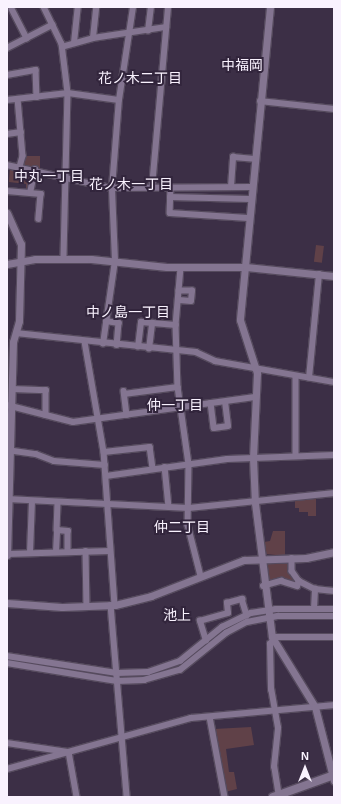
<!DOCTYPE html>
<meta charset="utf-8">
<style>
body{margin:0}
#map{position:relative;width:341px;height:804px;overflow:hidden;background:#3c2f46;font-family:Helvetica,"Noto Sans JP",sans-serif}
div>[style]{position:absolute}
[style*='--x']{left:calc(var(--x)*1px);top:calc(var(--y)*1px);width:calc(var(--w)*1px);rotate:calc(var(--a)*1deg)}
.green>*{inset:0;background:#604148;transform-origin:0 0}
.roads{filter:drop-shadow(1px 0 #564b5e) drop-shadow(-1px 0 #564b5e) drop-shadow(0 1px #564b5e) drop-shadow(0 -1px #564b5e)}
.minor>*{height:5.5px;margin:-2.75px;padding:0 2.75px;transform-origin:2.75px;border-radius:2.75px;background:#847591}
.tertiary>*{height:7px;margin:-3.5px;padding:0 3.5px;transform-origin:3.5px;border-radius:3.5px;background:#847591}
.secondary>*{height:8px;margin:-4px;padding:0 4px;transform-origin:4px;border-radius:4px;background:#847591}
span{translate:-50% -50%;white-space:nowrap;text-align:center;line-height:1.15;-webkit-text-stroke:4px #32253c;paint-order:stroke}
.neighbourhood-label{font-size:14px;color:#f9f2fe}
.frame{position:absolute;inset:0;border:8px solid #f9f2fe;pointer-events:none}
.north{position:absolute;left:285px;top:748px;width:40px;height:40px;-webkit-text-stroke:3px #32253c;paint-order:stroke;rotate:0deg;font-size:11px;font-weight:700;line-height:16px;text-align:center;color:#f9f2fe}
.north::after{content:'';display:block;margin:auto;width:14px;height:18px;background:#f9f2fe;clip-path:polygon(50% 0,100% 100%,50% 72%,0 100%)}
</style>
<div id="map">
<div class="green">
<i style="clip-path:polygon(24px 156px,40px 156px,40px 170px,22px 167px)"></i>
<i style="clip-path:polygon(10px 167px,34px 171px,29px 191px,26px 191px,26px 184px,9px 182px)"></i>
<i style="left:316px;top:245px;width:8px;height:17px;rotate:7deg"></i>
<i style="clip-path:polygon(316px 496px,316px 516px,308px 516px,308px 512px,299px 512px,299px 508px,295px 508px,295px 499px)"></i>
<i style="clip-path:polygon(273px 531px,285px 531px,285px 556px,266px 554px,264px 542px,270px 541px)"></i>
<i style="clip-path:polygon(265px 562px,290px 562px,297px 583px,266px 584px)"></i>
<i style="clip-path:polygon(251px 727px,254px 745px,226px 749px,229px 772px,234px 772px,237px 789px,225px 792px,214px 729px)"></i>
</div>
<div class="roads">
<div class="minor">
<i style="--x:44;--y:7;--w:41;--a:64.1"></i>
<i style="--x:62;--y:44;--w:49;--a:83"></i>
<i style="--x:68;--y:93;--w:166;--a:91.4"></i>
<i style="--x:12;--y:9;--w:33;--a:63"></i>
<i style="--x:148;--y:31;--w:24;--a:-83"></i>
<i style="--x:93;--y:38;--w:31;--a:-84"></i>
<i style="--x:74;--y:43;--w:36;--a:-84"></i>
<i style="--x:62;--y:47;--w:32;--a:-16"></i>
<i style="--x:93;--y:38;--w:74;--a:-8.6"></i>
<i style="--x:7;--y:48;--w:51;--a:-27.1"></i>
<i style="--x:7;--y:75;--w:29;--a:-10"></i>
<i style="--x:36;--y:70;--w:27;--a:88"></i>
<i style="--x:18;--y:99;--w:57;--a:85"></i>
<i style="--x:23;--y:156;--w:11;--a:105"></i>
<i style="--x:7;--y:100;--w:61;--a:-6.5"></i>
<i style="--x:68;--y:93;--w:51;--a:7.8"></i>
<i style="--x:260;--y:101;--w:74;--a:6.2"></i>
<i style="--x:7;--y:134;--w:14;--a:-8"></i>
<i style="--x:7;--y:165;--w:107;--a:12.4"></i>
<i style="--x:112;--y:188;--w:139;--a:-0.4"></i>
<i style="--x:152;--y:187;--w:181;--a:-84.9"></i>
<i style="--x:171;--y:187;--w:26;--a:92"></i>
<i style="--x:170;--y:213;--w:78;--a:3.7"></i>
<i style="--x:231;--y:187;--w:30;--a:-86"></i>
<i style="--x:233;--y:157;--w:21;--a:5"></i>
<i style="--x:7;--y:191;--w:34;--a:5"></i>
<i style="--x:41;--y:194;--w:25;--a:95"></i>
<i style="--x:30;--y:193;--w:24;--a:-78"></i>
<i style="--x:170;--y:197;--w:80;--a:1.4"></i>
<i style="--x:181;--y:268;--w:57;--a:95"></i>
<i style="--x:176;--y:325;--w:62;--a:88.2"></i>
<i style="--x:178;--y:387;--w:78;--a:81.9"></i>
<i style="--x:189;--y:464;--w:61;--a:90.9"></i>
<i style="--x:188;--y:525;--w:53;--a:75.7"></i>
<i style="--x:179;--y:300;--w:12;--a:5"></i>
<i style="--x:191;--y:301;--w:10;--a:-84"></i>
<i style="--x:192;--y:291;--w:13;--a:180"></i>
<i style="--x:106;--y:321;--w:13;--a:9"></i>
<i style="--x:119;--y:323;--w:22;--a:95"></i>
<i style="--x:16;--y:333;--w:181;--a:6"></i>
<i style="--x:196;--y:352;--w:21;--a:25"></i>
<i style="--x:215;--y:361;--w:121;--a:10"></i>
<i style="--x:85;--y:342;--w:112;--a:80.2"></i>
<i style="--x:104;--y:452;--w:153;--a:85.9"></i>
<i style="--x:103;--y:344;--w:84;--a:-81.8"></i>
<i style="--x:115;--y:261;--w:73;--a:-92.4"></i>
<i style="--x:112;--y:188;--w:88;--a:-85.5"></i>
<i style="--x:119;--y:100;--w:94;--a:-81.4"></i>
<i style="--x:138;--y:347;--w:25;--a:-83"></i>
<i style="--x:141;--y:322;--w:35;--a:5"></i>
<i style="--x:149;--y:349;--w:26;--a:-83"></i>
<i style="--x:296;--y:376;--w:80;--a:90"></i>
<i style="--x:309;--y:378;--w:104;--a:-84.5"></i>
<i style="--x:12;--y:389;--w:34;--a:2"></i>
<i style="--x:46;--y:390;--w:25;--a:90"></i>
<i style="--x:124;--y:391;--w:24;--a:83"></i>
<i style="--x:124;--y:394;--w:54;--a:-7.4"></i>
<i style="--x:211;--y:403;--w:25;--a:83"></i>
<i style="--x:214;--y:428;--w:14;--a:-8"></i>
<i style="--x:228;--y:426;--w:24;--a:-97"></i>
<i style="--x:7;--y:405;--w:68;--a:14.4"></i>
<i style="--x:73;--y:422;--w:185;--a:-7.8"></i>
<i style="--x:7;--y:450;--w:29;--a:8"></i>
<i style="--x:36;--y:454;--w:19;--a:21"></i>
<i style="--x:54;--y:461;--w:51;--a:4.5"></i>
<i style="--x:104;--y:452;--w:46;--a:-6.2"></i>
<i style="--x:150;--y:447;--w:22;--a:82"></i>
<i style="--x:165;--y:467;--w:40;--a:84.3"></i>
<i style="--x:106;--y:476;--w:122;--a:-8"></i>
<i style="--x:227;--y:459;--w:107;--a:-2.1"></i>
<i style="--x:7;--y:499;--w:182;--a:2.8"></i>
<i style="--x:189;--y:508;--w:146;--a:-5.9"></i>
<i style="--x:58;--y:503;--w:27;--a:92"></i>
<i style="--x:57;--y:530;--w:11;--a:5"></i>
<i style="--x:68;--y:531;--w:21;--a:90"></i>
<i style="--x:86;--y:551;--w:56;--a:89"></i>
<i style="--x:56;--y:552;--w:22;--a:-87"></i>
<i style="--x:30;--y:553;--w:51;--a:-87.8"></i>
<i style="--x:7;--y:554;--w:103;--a:-1.7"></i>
<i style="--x:292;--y:558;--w:13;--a:90"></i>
<i style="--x:292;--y:571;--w:12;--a:55"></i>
<i style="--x:299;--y:581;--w:18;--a:27"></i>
<i style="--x:315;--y:589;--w:19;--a:6"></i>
<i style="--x:263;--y:586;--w:19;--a:-16"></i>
<i style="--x:281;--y:581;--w:17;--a:17"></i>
<i style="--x:297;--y:586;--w:5;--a:-68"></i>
<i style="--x:111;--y:605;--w:193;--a:85.2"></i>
<i style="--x:314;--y:609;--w:20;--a:-87"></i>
<i style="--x:206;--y:641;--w:21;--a:-107"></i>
<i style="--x:200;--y:621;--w:29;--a:-16"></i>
<i style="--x:228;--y:613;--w:10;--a:-96"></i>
<i style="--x:227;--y:603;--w:16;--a:-15"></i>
<i style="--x:242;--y:599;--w:17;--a:73"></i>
<i style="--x:7;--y:656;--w:111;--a:8.8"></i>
<i style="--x:117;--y:673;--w:31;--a:-2"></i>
<i style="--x:148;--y:672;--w:34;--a:-19"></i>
<i style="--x:180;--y:661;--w:54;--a:-39"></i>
<i style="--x:222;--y:627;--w:32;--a:-26"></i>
<i style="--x:251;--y:613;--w:25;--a:-9"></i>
<i style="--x:276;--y:609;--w:58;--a:0"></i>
<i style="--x:7;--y:663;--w:111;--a:9.3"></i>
<i style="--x:117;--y:681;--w:27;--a:-2"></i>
<i style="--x:144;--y:680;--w:37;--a:-16"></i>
<i style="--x:180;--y:670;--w:59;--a:-38.8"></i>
<i style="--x:226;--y:633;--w:24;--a:-28"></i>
<i style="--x:247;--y:622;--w:32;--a:-11"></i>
<i style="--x:278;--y:616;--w:56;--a:0"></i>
<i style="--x:210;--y:717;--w:81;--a:79.4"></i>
<i style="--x:7;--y:743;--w:63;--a:8.3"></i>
<i style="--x:69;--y:752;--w:46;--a:79.9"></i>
<i style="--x:7;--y:769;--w:191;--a:-15.5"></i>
<i style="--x:191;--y:718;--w:144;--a:-5.2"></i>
<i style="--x:279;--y:797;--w:30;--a:-99"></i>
<i style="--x:274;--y:767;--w:39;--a:-84"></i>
<i style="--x:278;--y:728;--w:39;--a:-100"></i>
<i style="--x:271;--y:690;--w:46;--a:-91.2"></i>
<i style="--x:270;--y:644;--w:9;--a:-49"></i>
<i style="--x:276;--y:637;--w:58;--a:0"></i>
</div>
<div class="tertiary">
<i style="--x:270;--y:7;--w:314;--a:95.5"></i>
<i style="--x:240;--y:320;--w:56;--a:72.2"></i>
<i style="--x:257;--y:373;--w:85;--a:92.7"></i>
<i style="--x:253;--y:458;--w:45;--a:87.5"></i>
<i style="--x:255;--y:503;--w:135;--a:82.8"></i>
<i style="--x:272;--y:637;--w:82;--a:58.4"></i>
<i style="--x:315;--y:707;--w:76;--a:75.6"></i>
<i style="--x:7;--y:213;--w:34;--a:66"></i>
<i style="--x:21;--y:244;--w:77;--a:91.5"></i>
<i style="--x:19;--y:321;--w:22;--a:106"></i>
<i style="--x:13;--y:342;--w:213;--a:91.6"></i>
<i style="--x:7;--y:264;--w:28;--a:-10"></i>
<i style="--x:35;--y:259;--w:56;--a:0"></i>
<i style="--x:91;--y:259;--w:76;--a:6"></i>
<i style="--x:167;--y:267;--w:79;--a:0"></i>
<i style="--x:246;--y:267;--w:88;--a:5.8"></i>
<i style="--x:7;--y:603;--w:55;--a:4.2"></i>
<i style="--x:62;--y:607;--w:53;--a:-2.2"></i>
<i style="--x:115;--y:605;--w:37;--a:-14"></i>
<i style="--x:151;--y:596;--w:100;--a:-21.2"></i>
<i style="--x:244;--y:560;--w:62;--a:-1.8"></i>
<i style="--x:306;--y:558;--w:29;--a:-12"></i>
</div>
<div class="secondary">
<i style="--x:273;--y:797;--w:65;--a:-19.8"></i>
</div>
</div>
<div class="neighbourhood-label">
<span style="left:242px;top:65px">中福岡</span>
<span style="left:140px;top:78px">花ノ木二丁目</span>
<span style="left:49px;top:176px">中丸一丁目</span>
<span style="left:131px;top:184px">花ノ木一丁目</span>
<span style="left:128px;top:312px">中ノ島一丁目</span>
<span style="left:175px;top:405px">仲一丁目</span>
<span style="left:182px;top:527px">仲二丁目</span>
<span style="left:177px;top:615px">池上</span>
</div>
<div class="frame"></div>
<div class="north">N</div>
</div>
